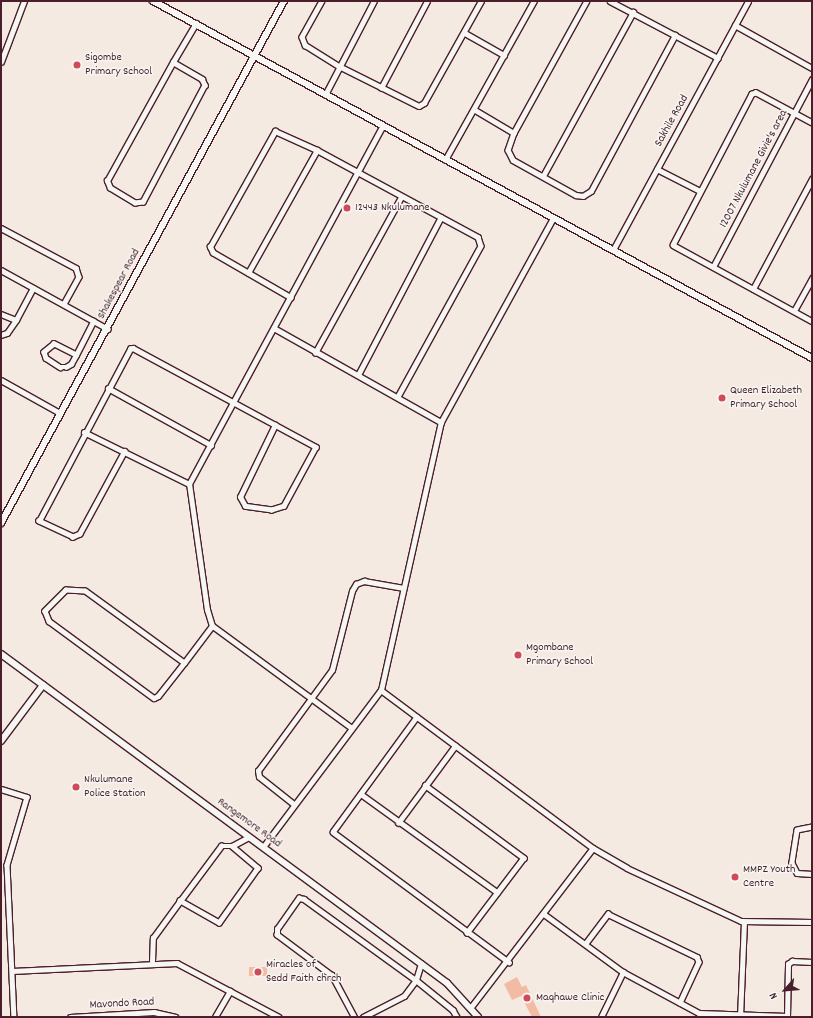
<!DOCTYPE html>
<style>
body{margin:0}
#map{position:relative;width:813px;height:1018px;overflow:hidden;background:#f5eae2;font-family:Dekko,sans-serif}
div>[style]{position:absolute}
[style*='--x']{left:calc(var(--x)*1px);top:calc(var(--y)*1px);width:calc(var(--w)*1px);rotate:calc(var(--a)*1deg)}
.building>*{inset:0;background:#f2bca4;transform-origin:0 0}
.roads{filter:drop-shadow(1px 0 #4a1f2b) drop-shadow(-1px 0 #4a1f2b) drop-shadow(0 1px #4a1f2b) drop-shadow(0 -1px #4a1f2b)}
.street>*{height:4.5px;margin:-2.25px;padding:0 2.25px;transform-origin:2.25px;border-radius:2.25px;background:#f6f6f2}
.secondary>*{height:6px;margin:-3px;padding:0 3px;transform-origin:3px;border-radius:3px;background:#f6f6f2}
.dots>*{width:11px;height:11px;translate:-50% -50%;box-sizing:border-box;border:2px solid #f6f6f2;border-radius:50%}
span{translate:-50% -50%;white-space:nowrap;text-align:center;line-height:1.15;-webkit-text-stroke:3px #f6f6f2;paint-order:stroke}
.poi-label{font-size:12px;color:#4a1f2b}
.left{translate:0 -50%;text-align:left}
.street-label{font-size:12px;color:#4a1f2b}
.frame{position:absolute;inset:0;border:2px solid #4a1f2b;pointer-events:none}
.north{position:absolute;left:765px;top:970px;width:40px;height:40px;-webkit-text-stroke:3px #f6f6f2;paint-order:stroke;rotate:243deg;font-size:11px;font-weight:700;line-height:16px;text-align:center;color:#4a1f2b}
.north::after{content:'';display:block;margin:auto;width:14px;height:18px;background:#4a1f2b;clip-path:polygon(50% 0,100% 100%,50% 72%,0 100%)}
</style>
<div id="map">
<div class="building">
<i style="left:267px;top:967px;width:9px;height:18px;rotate:90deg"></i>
<i style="clip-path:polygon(517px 977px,522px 987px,526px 985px,541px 1017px,532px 1017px,521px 996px,512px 1000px,504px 984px)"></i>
</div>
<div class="roads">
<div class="street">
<i style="--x:322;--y:1;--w:41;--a:119.1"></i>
<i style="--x:302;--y:37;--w:9;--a:69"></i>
<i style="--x:305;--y:45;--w:40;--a:32"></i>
<i style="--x:339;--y:66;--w:89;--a:26.6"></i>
<i style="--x:419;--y:106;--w:6;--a:-31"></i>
<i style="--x:424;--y:103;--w:117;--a:-60.8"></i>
<i style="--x:587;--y:1;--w:151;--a:118.9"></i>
<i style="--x:514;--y:133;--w:18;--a:109"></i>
<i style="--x:508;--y:150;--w:11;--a:63"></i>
<i style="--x:513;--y:160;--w:72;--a:29.1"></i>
<i style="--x:576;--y:195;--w:7;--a:8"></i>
<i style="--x:583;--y:196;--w:9;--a:-32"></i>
<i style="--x:591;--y:191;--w:177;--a:-61.7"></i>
<i style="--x:610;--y:1;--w:122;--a:27.8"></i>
<i style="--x:735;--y:25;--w:88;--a:29.2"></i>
<i style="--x:465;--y:33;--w:45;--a:29.4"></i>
<i style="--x:1;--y:62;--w:65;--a:-69.3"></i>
<i style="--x:173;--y:62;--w:34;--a:30"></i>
<i style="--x:202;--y:79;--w:7;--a:63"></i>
<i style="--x:205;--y:85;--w:132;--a:117.9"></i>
<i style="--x:143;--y:202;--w:8;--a:173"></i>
<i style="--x:135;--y:203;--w:29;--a:-149"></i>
<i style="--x:110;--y:188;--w:8;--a:-113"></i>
<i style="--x:107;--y:181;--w:136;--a:-61"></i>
<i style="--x:173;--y:62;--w:45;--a:-59.5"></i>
<i style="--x:381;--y:88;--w:98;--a:-62.1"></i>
<i style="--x:325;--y:95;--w:106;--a:-62.5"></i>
<i style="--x:475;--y:110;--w:45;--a:30.5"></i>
<i style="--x:812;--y:123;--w:64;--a:-151.8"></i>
<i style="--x:756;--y:93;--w:4;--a:166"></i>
<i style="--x:752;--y:94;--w:170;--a:117.6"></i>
<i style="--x:673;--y:245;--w:158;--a:28.7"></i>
<i style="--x:445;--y:160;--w:182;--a:-60.8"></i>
<i style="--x:657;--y:169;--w:48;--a:27.1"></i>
<i style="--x:543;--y:176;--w:187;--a:-61.2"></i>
<i style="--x:1;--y:228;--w:85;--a:28.1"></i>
<i style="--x:76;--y:268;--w:9;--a:72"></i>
<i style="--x:79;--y:277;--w:31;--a:119"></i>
<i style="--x:613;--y:250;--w:283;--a:-61.5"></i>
<i style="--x:713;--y:267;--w:212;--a:-62.2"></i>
<i style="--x:1;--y:270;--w:122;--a:28.9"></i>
<i style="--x:248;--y:273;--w:141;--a:-60.7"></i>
<i style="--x:753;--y:289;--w:125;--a:-61.8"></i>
<i style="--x:291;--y:298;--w:90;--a:-150"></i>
<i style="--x:213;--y:253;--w:7;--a:-117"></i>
<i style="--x:210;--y:247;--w:133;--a:-60.7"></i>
<i style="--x:275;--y:131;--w:46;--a:24.3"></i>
<i style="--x:317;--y:150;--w:183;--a:28.4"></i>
<i style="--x:478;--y:237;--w:9;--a:72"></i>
<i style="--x:481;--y:246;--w:172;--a:118.8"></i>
<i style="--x:794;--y:311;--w:38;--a:-61"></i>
<i style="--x:1;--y:314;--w:16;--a:22"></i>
<i style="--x:274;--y:328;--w:192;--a:29.4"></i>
<i style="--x:1;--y:335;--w:6;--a:-18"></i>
<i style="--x:7;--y:333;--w:16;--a:-55"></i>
<i style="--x:16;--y:320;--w:36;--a:-62"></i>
<i style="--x:315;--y:353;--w:178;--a:-61.1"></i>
<i style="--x:76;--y:355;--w:25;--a:-153"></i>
<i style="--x:54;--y:344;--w:13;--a:141"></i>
<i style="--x:44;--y:352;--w:6;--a:72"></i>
<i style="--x:46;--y:358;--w:17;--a:33"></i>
<i style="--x:60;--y:367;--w:6;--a:0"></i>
<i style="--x:66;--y:367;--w:6;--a:-31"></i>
<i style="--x:71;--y:364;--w:10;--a:-61"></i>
<i style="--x:76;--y:355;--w:38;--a:-63"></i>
<i style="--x:358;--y:375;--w:178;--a:-62.3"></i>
<i style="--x:1;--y:380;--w:68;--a:29.2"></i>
<i style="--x:108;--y:388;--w:118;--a:29"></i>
<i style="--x:84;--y:432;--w:117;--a:26.3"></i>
<i style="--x:125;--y:451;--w:94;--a:118.5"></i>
<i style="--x:80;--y:534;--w:8;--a:157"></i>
<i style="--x:73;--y:537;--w:38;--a:-155"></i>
<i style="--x:39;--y:521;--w:195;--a:-62.1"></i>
<i style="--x:130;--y:349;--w:3;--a:-18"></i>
<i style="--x:133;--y:348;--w:208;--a:28.4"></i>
<i style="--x:316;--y:447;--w:67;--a:118.5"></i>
<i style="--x:284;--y:506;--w:13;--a:162"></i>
<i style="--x:272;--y:510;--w:27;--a:-172"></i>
<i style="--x:245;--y:506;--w:10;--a:-119"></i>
<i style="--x:240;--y:497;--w:80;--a:-64.1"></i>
<i style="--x:184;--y:663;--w:122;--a:-144"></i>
<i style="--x:85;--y:591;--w:19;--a:-177"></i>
<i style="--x:66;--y:590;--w:30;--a:135"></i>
<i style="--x:45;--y:611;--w:11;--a:68"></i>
<i style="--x:49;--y:621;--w:130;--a:36.3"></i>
<i style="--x:154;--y:698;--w:4;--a:-27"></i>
<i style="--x:158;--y:696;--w:42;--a:-51.8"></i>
<i style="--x:184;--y:663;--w:46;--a:-52.9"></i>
<i style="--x:381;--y:690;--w:264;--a:36.7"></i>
<i style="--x:593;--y:848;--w:39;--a:30"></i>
<i style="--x:627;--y:868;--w:126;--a:24.9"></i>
<i style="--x:741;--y:921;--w:71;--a:0.8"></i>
<i style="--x:417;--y:717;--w:142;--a:126.1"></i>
<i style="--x:333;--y:832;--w:219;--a:36.5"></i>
<i style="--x:351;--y:728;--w:172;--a:-143.7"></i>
<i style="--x:212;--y:626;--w:17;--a:-107"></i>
<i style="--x:207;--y:610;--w:127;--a:-98.1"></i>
<i style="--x:189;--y:484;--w:406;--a:-61.6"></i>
<i style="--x:425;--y:785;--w:123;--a:36.4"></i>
<i style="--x:524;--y:858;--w:94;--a:127.2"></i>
<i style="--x:1;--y:789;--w:27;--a:17"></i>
<i style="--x:27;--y:797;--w:71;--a:106.4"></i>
<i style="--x:7;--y:865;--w:152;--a:87.4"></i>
<i style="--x:361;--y:794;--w:168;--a:35.8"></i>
<i style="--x:293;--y:804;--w:43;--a:-141.5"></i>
<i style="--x:259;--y:777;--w:6;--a:-99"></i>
<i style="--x:258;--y:771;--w:125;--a:-53.8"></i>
<i style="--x:332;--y:670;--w:81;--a:-75.8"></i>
<i style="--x:352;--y:591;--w:8;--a:-60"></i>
<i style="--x:356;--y:584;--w:9;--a:-21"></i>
<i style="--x:364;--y:581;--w:40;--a:10"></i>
<i style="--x:398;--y:823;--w:96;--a:-53.5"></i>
<i style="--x:812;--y:827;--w:15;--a:169"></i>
<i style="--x:797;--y:830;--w:33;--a:99"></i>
<i style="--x:792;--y:863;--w:11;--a:63"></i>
<i style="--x:797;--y:873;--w:15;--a:4"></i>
<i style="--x:232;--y:846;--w:19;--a:-28"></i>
<i style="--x:263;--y:847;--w:196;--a:-53.1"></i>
<i style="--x:381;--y:690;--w:275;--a:-77.4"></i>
<i style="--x:441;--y:422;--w:233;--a:-61.2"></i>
<i style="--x:544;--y:914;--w:98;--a:36.3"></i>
<i style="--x:623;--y:972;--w:86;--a:28.3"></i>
<i style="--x:699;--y:1013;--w:88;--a:2"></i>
<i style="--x:585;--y:944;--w:38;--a:-53"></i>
<i style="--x:608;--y:914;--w:99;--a:25.8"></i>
<i style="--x:697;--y:957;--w:5;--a:68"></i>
<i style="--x:699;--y:962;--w:45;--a:114.9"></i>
<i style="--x:152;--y:962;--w:24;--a:-88"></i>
<i style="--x:153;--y:938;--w:46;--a:-53.9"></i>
<i style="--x:180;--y:901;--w:69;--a:-53.3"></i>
<i style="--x:221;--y:846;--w:11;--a:0"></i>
<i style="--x:232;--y:846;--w:34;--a:40"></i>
<i style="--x:258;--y:868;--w:67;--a:125.3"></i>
<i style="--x:219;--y:923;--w:45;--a:-150.6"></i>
<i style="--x:12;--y:971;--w:165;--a:-2.8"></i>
<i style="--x:177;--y:963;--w:115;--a:27.9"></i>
<i style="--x:471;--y:1007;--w:200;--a:-52.5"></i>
<i style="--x:70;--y:1017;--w:84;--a:-3.4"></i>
<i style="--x:154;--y:1012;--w:22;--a:13"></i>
<i style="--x:215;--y:1017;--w:30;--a:-60"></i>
<i style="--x:354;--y:1017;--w:47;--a:-118.2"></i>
<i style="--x:332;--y:976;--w:69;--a:-143.3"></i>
<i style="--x:277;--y:935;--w:6;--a:-90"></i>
<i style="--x:277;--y:929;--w:38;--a:-55"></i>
<i style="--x:299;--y:898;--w:5;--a:11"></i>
<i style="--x:304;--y:899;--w:138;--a:35.9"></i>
<i style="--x:416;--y:980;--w:48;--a:39"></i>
<i style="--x:453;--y:1010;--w:8;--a:60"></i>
<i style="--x:363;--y:1017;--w:46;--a:-27.1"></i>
<i style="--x:404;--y:996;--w:20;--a:-53"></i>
<i style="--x:416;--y:980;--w:17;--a:-73"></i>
<i style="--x:601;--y:1017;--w:50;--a:-63.9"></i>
<i style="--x:740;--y:1017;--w:95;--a:-87.6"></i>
<i style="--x:787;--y:1017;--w:53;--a:-88.9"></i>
<i style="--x:788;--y:964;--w:5;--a:-37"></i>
<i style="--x:792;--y:961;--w:20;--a:3"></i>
</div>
<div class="secondary">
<i style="--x:153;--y:1;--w:749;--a:28.45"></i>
<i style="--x:1;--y:523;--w:594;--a:-61.54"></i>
<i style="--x:1;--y:654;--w:554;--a:36.42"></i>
<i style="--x:447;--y:983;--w:46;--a:47.6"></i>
<i style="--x:1;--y:741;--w:70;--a:-53.1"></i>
</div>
</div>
<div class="dots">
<i style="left:77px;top:65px;background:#d1495b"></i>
<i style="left:347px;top:208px;background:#d1495b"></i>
<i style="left:722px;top:398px;background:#d1495b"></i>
<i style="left:518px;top:655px;background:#d1495b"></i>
<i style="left:76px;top:787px;background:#d1495b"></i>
<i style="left:735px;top:877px;background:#d1495b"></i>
<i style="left:258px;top:972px;background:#d1495b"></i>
<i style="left:527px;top:998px;background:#d1495b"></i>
</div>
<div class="poi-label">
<span class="left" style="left:85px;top:65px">Sigombe<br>Primary School</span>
<span class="left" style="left:355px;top:208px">12443 Nkulumane</span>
<span class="left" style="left:730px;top:398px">Queen Elizabeth<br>Primary School</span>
<span class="left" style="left:526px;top:655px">Mgombane<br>Primary School</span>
<span class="left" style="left:84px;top:787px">Nkulumane<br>Police Station</span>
<span class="left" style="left:743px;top:877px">MMPZ Youth<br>Centre</span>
<span class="left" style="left:266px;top:972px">Miracles of<br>Sedd Faith chrch</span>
<span class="left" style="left:536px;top:998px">Maqhawe Clinic</span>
</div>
<div class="street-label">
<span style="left:672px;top:121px;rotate:-61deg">Sakhile Road</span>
<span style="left:754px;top:169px;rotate:-62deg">12007 Nkulumane Givie's area</span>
<span style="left:119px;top:284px;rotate:-62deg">Shakespear Road</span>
<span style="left:249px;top:823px;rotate:36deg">Rangemore Road</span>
<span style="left:122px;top:1004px;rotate:-3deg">Mavondo Road</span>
</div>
<div class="frame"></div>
<div class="north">N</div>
</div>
